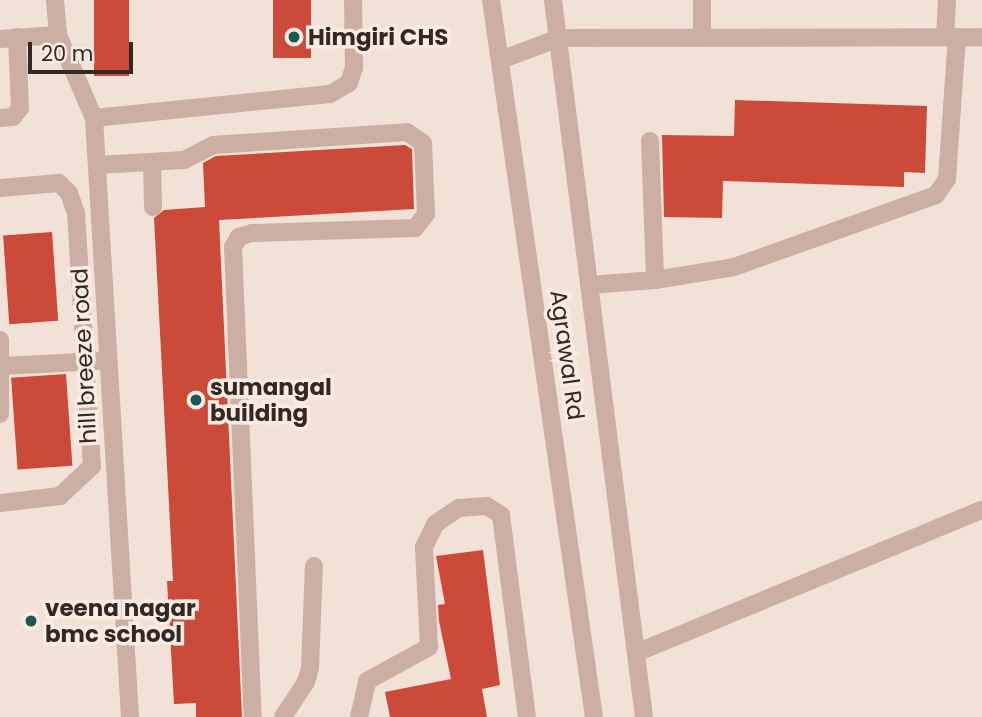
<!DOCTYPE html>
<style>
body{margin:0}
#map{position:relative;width:982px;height:717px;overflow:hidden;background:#f2e1d6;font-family:Poppins,sans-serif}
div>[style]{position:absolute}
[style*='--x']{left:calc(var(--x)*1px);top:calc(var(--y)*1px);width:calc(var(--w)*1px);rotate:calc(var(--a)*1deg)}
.building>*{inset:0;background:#cc4a3a;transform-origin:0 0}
.minor>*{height:18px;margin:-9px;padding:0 9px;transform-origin:9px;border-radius:9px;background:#caafa2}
.dots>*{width:19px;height:19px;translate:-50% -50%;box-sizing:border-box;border:4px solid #faece2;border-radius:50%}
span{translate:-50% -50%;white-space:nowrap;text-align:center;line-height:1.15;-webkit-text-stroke:7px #faece2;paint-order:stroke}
.poi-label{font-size:23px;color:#342825;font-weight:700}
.left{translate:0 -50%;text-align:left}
.street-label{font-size:23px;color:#342825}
.scale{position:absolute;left:28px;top:42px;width:105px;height:32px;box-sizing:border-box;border:4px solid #342825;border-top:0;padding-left:9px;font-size:21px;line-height:24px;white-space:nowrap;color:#342825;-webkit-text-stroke:5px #faece2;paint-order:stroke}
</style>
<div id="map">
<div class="building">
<i style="left:94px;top:0;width:35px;height:76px"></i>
<i style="left:273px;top:0;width:38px;height:58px"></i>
<i style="clip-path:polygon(735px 100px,927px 106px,925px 173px,904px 172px,904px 187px,723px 181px,722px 218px,664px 217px,662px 135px,734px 136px)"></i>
<i style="clip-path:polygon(405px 145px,412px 149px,414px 209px,219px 220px,242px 717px,196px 717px,196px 703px,174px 704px,167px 581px,173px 581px,154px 218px,164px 210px,205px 207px,203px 163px,216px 156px)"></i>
<i style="left:52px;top:232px;width:89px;height:49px;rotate:86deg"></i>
<i style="left:66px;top:374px;width:92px;height:55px;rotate:86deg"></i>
<i style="clip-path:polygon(483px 550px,500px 685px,482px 689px,487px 717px,390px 717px,385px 692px,451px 679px,439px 621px,438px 605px,445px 604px,436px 556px)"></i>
</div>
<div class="minor">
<i style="--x:55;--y:0;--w:35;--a:85"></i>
<i style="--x:58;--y:35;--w:90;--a:66.6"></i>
<i style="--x:94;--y:118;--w:600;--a:86.56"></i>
<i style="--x:491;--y:0;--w:724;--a:81.83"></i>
<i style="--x:553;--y:0;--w:723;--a:82.77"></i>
<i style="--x:702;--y:35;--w:35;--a:-90"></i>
<i style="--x:945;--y:37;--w:37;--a:-87"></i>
<i style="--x:0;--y:39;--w:58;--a:-3.9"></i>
<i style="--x:500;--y:60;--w:63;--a:-20.4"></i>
<i style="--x:559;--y:38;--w:423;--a:-0.1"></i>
<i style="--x:0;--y:118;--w:13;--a:-4"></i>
<i style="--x:13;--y:117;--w:11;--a:-52"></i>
<i style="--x:20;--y:108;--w:71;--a:-92.4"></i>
<i style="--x:94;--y:118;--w:237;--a:-5.8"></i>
<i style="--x:330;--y:94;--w:22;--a:-30"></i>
<i style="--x:349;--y:83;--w:16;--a:-72"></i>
<i style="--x:354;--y:68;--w:68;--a:-90.8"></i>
<i style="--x:650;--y:141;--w:139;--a:87.9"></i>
<i style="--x:152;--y:162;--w:45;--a:88.7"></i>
<i style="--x:97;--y:165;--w:87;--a:-3.3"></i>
<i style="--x:184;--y:160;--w:33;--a:-27"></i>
<i style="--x:213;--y:145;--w:194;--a:-3.8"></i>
<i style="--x:407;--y:132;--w:19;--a:35"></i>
<i style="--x:423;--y:143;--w:71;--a:87.6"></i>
<i style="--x:426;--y:214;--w:18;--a:128"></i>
<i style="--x:415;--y:228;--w:163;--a:178.2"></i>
<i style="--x:252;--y:233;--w:14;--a:163"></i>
<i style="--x:239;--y:237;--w:12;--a:121"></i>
<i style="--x:233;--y:247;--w:470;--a:87.6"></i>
<i style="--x:0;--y:188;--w:59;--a:-4.8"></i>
<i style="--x:59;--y:183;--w:14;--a:45"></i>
<i style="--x:69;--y:193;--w:21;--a:71"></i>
<i style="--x:76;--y:213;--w:254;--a:86.4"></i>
<i style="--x:92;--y:466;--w:44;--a:136.8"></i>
<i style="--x:60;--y:496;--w:60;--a:173.3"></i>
<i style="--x:589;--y:285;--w:66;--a:-4.3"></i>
<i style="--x:655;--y:280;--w:80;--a:-9.3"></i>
<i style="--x:734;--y:267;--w:214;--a:-19.6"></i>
<i style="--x:936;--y:195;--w:19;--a:-55"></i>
<i style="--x:947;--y:179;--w:142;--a:-86"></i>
<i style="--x:0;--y:340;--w:74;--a:90"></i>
<i style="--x:3;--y:366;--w:95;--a:-3"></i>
<i style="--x:636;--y:653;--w:374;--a:-22.5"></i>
<i style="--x:283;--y:717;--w:42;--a:-56.7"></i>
<i style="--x:306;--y:682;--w:15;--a:-74"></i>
<i style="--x:310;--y:668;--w:102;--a:-87.8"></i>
<i style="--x:359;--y:717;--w:37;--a:-77"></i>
<i style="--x:367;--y:681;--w:71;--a:-28.7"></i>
<i style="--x:429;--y:647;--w:100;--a:-92.9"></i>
<i style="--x:424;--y:547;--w:25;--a:-64"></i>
<i style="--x:435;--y:524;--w:29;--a:-34"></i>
<i style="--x:459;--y:508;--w:28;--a:-4"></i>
<i style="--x:487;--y:506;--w:17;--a:33"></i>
<i style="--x:501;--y:515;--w:204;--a:82.7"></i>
</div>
<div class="dots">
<i style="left:294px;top:37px;background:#195753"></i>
<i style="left:196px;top:400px;background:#195753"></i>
<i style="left:31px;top:621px;background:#195753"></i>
</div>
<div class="poi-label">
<span class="left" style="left:308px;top:37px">Himgiri CHS</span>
<span class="left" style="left:210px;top:400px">sumangal<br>building</span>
<span class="left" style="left:45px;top:621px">veena nagar<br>bmc school</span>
</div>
<div class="street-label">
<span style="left:567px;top:355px;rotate:82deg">Agrawal Rd</span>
<span style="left:84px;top:356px;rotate:-93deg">hill breeze road</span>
</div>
<div class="scale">20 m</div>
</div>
